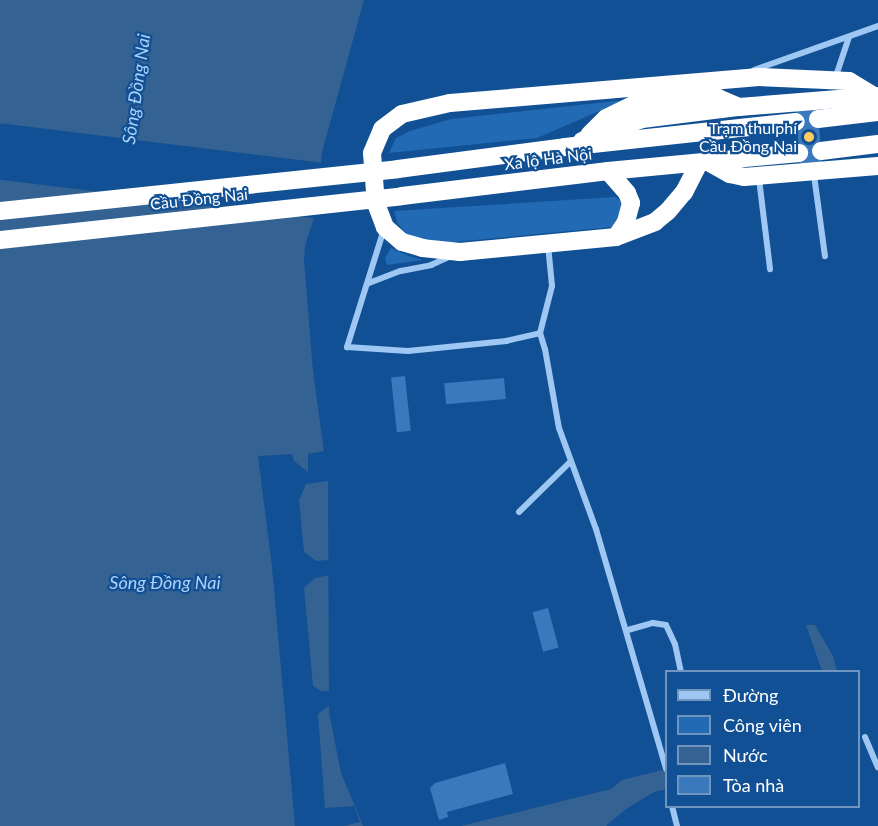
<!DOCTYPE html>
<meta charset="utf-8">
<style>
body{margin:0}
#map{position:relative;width:878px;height:826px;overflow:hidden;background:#115094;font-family:Lato,sans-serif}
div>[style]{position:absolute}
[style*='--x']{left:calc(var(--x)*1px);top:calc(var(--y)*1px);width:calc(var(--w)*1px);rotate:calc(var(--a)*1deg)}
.green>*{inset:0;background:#226ab3}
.water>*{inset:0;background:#346293}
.pier>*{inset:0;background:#115094;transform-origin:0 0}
.building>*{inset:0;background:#3979bc;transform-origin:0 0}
.street>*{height:6px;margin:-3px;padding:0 3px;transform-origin:3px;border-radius:3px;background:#9ec8f3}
.highway>*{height:18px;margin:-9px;padding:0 9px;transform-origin:9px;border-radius:9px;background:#fff}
.highway-bridge>*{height:18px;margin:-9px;padding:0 9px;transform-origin:9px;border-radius:9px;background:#fff}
.dots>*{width:16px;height:16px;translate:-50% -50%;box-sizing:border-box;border:3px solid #115094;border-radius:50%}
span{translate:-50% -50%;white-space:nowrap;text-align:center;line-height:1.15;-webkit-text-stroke:4.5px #115094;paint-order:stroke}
.poi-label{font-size:16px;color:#fff}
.right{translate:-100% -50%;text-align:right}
.street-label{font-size:16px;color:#fff}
.water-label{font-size:18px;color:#aad2fa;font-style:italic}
.legend{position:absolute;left:665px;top:670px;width:195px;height:138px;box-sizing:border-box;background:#115094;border:2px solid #7096bf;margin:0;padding:8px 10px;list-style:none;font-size:18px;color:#fff}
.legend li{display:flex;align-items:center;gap:12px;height:30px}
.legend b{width:30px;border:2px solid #7096bf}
</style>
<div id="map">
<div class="green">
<i style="clip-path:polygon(625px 100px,537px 138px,389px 153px,396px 138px,410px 131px,451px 119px)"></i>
<i style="clip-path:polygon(615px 197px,623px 202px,624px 208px,612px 227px,443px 243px,422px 240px,407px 234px,398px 224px,394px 211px)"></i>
<i style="clip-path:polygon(391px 248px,409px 256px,423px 260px,387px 265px,385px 258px)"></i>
</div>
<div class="water">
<i style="clip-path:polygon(0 0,364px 0,322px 152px,316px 211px,305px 246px,304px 261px,313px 371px,328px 481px,329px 712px,341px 773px,363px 826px,0 826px)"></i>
<i style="clip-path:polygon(806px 625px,815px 625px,833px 656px,837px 671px,822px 671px)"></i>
<i style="clip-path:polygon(666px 769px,666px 789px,654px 792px,626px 809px,606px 826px,461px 826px,611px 789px,622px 780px)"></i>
</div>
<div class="pier">
<i style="left:324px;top:163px;width:56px;height:326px;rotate:97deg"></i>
<i style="clip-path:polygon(324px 451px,328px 481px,306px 484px,299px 500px,304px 552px,316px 561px,328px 560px,330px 575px,315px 578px,304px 588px,313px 686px,321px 691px,331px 691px,332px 703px,318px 714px,325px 808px,354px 806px,360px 822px,344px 826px,295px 826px,272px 567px,258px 456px,292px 454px,294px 461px,308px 472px,308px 454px)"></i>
</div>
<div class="building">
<i style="left:817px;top:103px;width:63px;height:22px;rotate:85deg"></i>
<i style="left:405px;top:376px;width:55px;height:14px;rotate:84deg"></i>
<i style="left:504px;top:378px;width:21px;height:60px;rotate:85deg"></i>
<i style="left:548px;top:608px;width:41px;height:16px;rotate:75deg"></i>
<i style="clip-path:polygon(505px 763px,513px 794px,447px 812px,448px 817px,439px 820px,430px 788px,435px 783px)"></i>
</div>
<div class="street">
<i style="--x:754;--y:70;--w:132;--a:-19.5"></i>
<i style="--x:835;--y:79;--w:44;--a:-71.6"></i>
<i style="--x:814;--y:175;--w:82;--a:82.3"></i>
<i style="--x:759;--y:179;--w:91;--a:83"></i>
<i style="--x:384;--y:229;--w:124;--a:107.4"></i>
<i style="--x:347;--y:347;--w:61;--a:3.8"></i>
<i style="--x:408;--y:351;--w:99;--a:-5.8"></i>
<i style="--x:506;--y:341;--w:35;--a:-13"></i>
<i style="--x:548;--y:245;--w:41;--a:84.4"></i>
<i style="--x:552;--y:286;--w:49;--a:104.3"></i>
<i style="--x:540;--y:333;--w:17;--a:73"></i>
<i style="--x:545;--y:349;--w:80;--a:80"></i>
<i style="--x:559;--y:428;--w:108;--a:69.9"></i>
<i style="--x:596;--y:529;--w:250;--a:73.7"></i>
<i style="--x:369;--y:283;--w:34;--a:-21"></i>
<i style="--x:401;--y:271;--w:31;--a:-11"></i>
<i style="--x:431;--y:265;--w:22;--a:-24"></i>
<i style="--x:519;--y:512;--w:71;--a:-44.4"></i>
<i style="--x:628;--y:630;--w:26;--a:-16"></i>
<i style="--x:653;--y:623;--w:13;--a:9"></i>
<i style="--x:666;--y:625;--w:21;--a:65"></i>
<i style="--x:675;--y:644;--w:29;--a:78"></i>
<i style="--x:865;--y:737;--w:33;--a:67"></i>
<i style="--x:672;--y:806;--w:21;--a:76"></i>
</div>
<div class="highway">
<i style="--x:818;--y:119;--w:60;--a:-6.7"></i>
<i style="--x:589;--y:135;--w:24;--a:-45"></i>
<i style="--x:606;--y:118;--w:37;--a:-26"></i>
<i style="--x:639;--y:102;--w:58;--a:-5.9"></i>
<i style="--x:697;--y:96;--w:21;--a:5"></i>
<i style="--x:718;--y:98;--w:21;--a:23"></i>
<i style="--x:582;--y:141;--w:64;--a:-20.1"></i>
<i style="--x:642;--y:119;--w:98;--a:-7.1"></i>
<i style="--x:739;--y:107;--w:137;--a:-4.6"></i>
<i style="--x:821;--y:151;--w:57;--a:-7"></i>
<i style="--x:708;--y:162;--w:25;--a:29"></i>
<i style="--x:730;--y:174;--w:14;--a:12"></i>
<i style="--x:744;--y:177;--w:134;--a:-4.7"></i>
<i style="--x:699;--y:163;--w:33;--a:117"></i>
<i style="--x:684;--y:192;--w:25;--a:130"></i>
<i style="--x:668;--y:211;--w:17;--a:140"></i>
<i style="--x:655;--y:222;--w:42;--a:159"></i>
<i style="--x:616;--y:237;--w:157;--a:174.5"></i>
<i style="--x:460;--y:252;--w:37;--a:-174"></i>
<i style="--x:423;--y:248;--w:22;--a:-164"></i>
<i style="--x:402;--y:242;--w:23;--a:-139"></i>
<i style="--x:385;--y:227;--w:25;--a:-111"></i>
<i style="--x:376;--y:204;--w:51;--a:-94.5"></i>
<i style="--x:372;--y:153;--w:26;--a:-67"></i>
<i style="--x:382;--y:129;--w:25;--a:-37"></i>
<i style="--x:402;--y:114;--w:49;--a:-12.9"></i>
<i style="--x:450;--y:103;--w:310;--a:-4.8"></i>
<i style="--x:759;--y:77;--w:90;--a:2.5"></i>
<i style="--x:849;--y:81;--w:27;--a:31"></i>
<i style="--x:398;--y:169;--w:168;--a:-7.5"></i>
<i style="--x:565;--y:147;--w:232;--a:-6.2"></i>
<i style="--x:608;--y:171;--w:29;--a:49"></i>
<i style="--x:627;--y:193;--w:11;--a:68"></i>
<i style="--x:631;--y:203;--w:20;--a:105"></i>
<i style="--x:626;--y:222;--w:18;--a:124"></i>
<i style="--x:402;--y:196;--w:208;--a:-6.9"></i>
<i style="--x:608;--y:171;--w:192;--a:-5.4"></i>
</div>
<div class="highway-bridge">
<i style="--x:0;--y:211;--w:400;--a:-6"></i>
<i style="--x:0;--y:240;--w:404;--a:-6.2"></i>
</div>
<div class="dots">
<i style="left:809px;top:137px;background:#ffca60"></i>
</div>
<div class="poi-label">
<span class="right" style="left:797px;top:137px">Trạm thu phí<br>Cầu Đồng Nai</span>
</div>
<div class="street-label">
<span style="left:548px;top:159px;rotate:-7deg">Xa lộ Hà Nội</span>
<span style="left:199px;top:199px;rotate:-6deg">Cầu Đồng Nai</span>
</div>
<div class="water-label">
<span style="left:136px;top:89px;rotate:-82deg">Sông Đồng Nai</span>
<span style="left:165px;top:582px">Sông Đồng Nai</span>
</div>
<ul class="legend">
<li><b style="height:8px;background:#9ec8f3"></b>Đường</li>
<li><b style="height:16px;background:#226ab3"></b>Công viên</li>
<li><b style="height:16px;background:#346293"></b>Nước</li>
<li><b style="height:16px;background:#3979bc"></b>Tòa nhà</li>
</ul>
</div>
